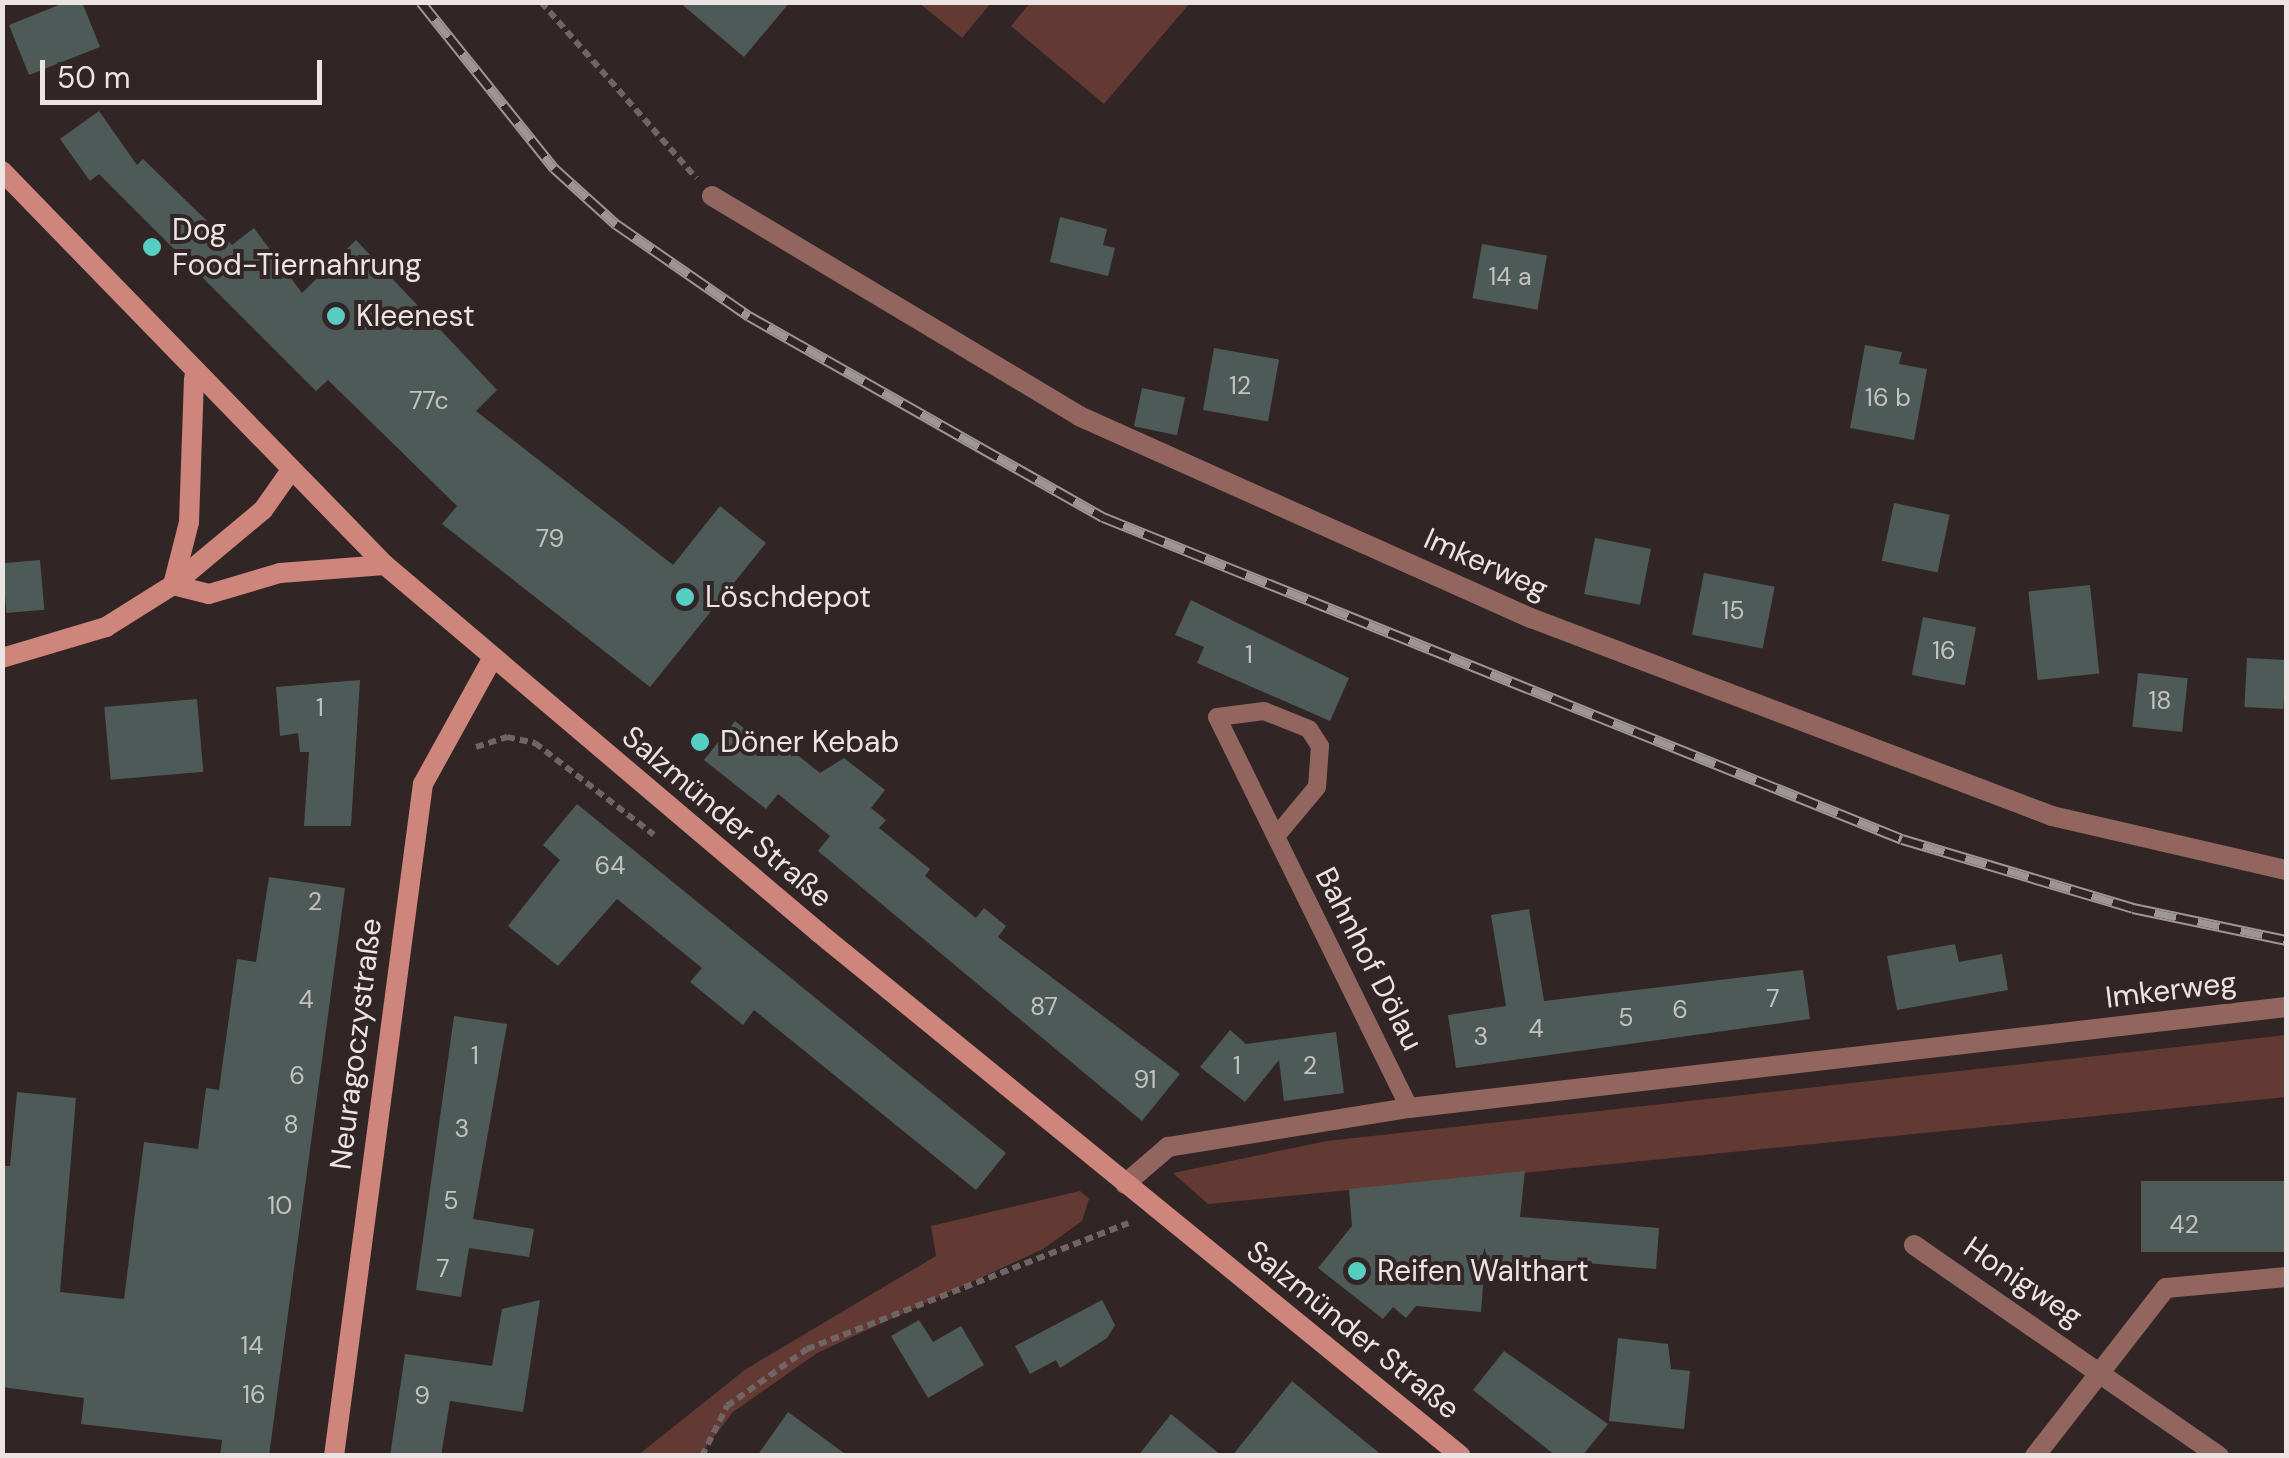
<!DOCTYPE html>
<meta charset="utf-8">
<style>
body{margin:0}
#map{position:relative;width:2289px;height:1458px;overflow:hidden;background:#312625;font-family:"DM Sans",sans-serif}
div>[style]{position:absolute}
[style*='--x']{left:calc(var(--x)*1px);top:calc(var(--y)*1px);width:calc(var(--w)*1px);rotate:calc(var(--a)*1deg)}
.green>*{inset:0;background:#633934}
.building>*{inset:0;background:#4d5a58;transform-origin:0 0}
.path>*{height:6px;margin-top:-3px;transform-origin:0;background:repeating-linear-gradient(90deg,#6f6564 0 8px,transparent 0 13px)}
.lane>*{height:18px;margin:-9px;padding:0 9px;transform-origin:9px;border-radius:9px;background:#92655f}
.street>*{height:20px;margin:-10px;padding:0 10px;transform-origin:10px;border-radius:10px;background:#92655f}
.secondary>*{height:20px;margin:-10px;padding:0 10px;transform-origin:10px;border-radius:10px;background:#ce857c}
.rail>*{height:11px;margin-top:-5.5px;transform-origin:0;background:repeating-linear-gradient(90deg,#312625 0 22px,#9e9694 0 44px);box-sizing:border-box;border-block:2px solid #9e9694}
.dots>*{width:28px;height:28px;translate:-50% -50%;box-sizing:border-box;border:5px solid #312625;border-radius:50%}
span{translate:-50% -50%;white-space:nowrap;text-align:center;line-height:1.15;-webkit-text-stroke:8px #312625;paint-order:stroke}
.number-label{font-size:25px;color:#c4c2c0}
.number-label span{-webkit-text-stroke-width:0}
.poi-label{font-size:30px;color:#ebe4e2}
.left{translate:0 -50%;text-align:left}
.street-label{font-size:30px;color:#ebe4e2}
.frame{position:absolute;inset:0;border:5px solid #ebe4e2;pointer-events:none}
.scale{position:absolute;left:40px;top:60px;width:282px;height:45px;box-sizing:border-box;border:5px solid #ebe4e2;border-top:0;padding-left:12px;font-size:30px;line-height:35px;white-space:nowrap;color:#ebe4e2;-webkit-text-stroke:8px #312625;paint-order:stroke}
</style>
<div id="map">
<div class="green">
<i style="clip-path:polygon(919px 3px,991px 3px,962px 38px)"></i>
<i style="clip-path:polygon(1030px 3px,1030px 2px,1190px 3px,1104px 104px,1011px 26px)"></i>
<i style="clip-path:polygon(2286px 1035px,2286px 1097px,1208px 1204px,1173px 1173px,1327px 1141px)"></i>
<i style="clip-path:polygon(1080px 1191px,1089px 1199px,1082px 1221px,1043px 1249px,817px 1353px,733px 1412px,700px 1455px,638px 1455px,746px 1369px,936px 1256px,931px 1226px)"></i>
</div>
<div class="building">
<i style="clip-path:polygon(66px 2px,82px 2px,100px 47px,29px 75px,9px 25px)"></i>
<i style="clip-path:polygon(679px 2px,790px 2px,744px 57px)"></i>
<i style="clip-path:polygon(99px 111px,137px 165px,143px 159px,232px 245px,254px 228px,302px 293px,356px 240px,497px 390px,476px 411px,673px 565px,720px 506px,766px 543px,650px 687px,442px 524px,457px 506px,328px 380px,316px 391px,99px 174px,90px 181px,60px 139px)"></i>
<i style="clip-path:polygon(1060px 217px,1107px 229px,1103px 245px,1115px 248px,1108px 276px,1050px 262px)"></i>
<i style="left:1482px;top:244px;width:66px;height:55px;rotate:10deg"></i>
<i style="clip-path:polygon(1865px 345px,1902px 352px,1899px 364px,1927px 369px,1914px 440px,1850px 428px)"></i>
<i style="left:1214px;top:348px;width:66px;height:63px;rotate:10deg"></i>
<i style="left:1142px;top:388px;width:44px;height:39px;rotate:12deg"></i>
<i style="left:1894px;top:503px;width:57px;height:59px;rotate:12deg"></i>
<i style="left:1595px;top:538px;width:57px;height:57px;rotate:11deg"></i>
<i style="left:40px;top:560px;width:50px;height:38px;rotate:85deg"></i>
<i style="left:1704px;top:573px;width:72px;height:63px;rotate:11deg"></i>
<i style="left:2090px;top:585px;width:89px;height:62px;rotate:84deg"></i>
<i style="clip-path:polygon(1191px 600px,1349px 678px,1330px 721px,1197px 663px,1204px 647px,1175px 635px)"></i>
<i style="left:1923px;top:617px;width:54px;height:59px;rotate:11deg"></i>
<i style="left:2247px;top:658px;width:39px;height:49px;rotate:3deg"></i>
<i style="left:2138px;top:673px;width:50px;height:54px;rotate:6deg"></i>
<i style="clip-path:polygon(360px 680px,351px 826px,304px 826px,309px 752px,300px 752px,298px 733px,280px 736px,276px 687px)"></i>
<i style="left:197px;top:699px;width:73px;height:93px;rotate:85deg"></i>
<i style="clip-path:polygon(735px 721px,762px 743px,770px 733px,820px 773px,844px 758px,885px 790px,871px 808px,886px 820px,879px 828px,930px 869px,925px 876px,976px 918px,984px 908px,1006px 926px,998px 937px,1180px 1074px,1142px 1121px,818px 851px,830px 836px,778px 794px,766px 809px,704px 760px)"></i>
<i style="clip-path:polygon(577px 804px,1006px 1153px,976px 1190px,754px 1010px,743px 1025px,690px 982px,702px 968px,617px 899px,558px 966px,508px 926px,560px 860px,543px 845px)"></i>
<i style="clip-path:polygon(269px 877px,345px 888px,269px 1456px,220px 1456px,222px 1440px,81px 1424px,84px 1398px,2px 1387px,2px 1166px,10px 1166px,17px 1092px,76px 1098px,60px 1292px,124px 1299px,144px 1142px,198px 1149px,206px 1088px,219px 1090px,237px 959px,256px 962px)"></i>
<i style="clip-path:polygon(1529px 909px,1544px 1001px,1803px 970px,1810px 1019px,1456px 1068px,1448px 1015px,1506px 1006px,1491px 915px)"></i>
<i style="clip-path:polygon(1955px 944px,1959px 962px,2002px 954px,2008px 990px,1897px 1010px,1887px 956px)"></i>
<i style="clip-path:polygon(454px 1016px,507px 1024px,473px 1219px,534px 1229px,529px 1257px,469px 1248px,461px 1297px,416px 1290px)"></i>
<i style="clip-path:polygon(1230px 1030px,1246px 1044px,1336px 1032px,1344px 1093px,1284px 1101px,1279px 1060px,1245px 1102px,1200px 1067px)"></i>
<i style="clip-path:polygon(1525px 1171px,1520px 1217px,1659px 1228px,1656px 1269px,1516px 1257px,1514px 1277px,1484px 1274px,1481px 1312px,1416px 1306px,1406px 1318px,1393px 1307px,1383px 1319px,1318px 1268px,1352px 1226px,1349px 1189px)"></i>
<i style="left:2286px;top:1181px;width:71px;height:145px;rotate:90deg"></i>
<i style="clip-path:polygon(540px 1300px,523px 1412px,450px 1401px,441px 1456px,390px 1456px,405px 1354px,492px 1366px,502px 1309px)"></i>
<i style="clip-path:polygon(1102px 1300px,1115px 1325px,1107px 1338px,1060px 1368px,1056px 1360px,1030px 1374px,1015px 1346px)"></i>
<i style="clip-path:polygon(919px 1320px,933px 1342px,961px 1326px,984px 1365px,928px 1398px,891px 1336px)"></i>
<i style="clip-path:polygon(1618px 1338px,1668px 1344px,1671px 1369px,1690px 1371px,1684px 1429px,1609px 1421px)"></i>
<i style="clip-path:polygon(1504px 1351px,1608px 1424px,1582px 1456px,1556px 1456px,1473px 1390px)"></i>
<i style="clip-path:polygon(1292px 1381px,1335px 1417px,1383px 1456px,1232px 1456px)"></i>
<i style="clip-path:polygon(788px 1412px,848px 1456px,757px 1456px)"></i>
<i style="clip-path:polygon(1171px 1414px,1222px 1456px,1138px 1456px)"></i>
</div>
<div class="path">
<i style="--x:541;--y:2;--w:235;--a:48.6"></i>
<i style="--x:476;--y:747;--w:33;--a:-18"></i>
<i style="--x:507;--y:737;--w:29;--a:12"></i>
<i style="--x:535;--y:743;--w:150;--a:37.7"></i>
<i style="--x:702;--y:1456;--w:56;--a:-63.4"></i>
<i style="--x:727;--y:1406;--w:98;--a:-35.5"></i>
<i style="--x:807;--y:1349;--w:345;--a:-21.4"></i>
</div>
<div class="lane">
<i style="--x:1277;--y:835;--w:62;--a:-50.2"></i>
<i style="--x:1317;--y:787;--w:41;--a:-85.8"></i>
<i style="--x:1320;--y:746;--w:20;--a:-123"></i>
<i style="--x:1309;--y:729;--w:48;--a:-158.2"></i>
<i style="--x:1264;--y:711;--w:47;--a:172.7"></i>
<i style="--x:1217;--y:717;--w:436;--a:63.8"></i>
</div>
<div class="street">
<i style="--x:712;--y:196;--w:428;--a:30.9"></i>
<i style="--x:1079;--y:416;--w:495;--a:24.1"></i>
<i style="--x:1531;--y:618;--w:557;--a:20.81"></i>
<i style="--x:2052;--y:816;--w:240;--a:13"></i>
<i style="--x:1125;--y:1184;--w:57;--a:-40.7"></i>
<i style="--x:1168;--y:1147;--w:244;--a:-9.2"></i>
<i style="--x:1409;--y:1108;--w:883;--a:-6.57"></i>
<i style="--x:1914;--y:1245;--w:371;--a:34.7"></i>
<i style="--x:2035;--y:1456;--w:213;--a:-52.1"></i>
<i style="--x:2166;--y:1288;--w:121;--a:-5.2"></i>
</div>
<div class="secondary">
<i style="--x:2;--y:171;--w:549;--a:45.81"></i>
<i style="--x:385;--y:565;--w:568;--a:40.28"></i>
<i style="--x:818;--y:932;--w:829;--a:39.18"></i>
<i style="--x:173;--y:585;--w:37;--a:14"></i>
<i style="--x:209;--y:594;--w:74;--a:-16.5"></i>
<i style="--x:280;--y:573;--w:105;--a:-4.4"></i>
<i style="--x:173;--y:585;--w:65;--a:-75.7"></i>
<i style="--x:189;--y:522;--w:144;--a:-88"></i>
<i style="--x:2;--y:658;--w:109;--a:-16.6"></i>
<i style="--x:106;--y:627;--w:79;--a:-32.1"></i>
<i style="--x:173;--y:585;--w:117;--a:-39.8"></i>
<i style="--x:263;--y:510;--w:45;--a:-54.9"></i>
<i style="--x:334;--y:1456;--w:678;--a:-82.46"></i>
<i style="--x:423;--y:784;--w:145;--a:-61.1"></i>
</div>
<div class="rail">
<i style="--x:421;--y:2;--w:213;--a:51.3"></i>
<i style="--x:554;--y:168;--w:84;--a:42.1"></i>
<i style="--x:616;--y:224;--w:162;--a:34.7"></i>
<i style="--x:749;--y:316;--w:407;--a:29.6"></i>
<i style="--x:1103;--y:517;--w:861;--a:21.95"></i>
<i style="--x:1902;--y:839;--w:241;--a:16.6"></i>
<i style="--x:2133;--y:908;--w:156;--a:11.8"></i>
</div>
<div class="dots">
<i style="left:152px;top:247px;background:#57cec2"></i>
<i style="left:336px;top:316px;background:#57cec2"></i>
<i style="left:685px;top:597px;background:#57cec2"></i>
<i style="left:700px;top:742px;background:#57cec2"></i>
<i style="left:1357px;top:1271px;background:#57cec2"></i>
</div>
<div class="number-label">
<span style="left:1510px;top:277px">14 a</span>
<span style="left:1240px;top:386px">12</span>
<span style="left:1888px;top:398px">16 b</span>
<span style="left:429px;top:401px">77c</span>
<span style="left:550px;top:539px">79</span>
<span style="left:1733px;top:611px">15</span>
<span style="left:1944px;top:651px">16</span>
<span style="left:1249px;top:655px">1</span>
<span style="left:2160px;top:701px">18</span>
<span style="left:320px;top:708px">1</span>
<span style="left:610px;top:866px">64</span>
<span style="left:315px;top:902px">2</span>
<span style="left:1773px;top:999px">7</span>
<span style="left:306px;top:1000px">4</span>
<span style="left:1044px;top:1007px">87</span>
<span style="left:1680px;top:1010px">6</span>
<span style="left:1626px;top:1018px">5</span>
<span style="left:1536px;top:1029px">4</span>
<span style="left:1481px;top:1037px">3</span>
<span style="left:475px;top:1056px">1</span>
<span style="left:1237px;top:1066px">1</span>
<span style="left:1310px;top:1066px">2</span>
<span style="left:297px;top:1076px">6</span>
<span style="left:1145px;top:1080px">91</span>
<span style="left:291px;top:1125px">8</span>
<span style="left:462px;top:1129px">3</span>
<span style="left:451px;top:1201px">5</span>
<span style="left:280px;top:1206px">10</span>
<span style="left:2184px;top:1225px">42</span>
<span style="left:443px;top:1269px">7</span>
<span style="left:252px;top:1346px">14</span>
<span style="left:254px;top:1395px">16</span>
<span style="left:422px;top:1396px">9</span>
</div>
<div class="poi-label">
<span class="left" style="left:172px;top:247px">Dog<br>Food-Tiernahrung</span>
<span class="left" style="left:356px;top:316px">Kleenest</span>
<span class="left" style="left:705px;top:597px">Löschdepot</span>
<span class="left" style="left:720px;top:742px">Döner Kebab</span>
<span class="left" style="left:1377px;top:1271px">Reifen Walthart</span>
</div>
<div class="street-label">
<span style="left:1486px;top:564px;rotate:24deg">Imkerweg</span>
<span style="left:727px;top:817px;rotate:40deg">Salzmünder Straße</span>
<span style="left:1369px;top:959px;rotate:63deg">Bahnhof Dölau</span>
<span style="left:2171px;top:990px;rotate:-7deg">Imkerweg</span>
<span style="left:356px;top:1044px;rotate:-83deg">Neuragoczystraße</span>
<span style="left:2023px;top:1282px;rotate:34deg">Honigweg</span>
<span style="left:1353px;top:1330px;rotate:39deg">Salzmünder Straße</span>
</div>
<div class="frame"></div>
<div class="scale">50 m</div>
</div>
